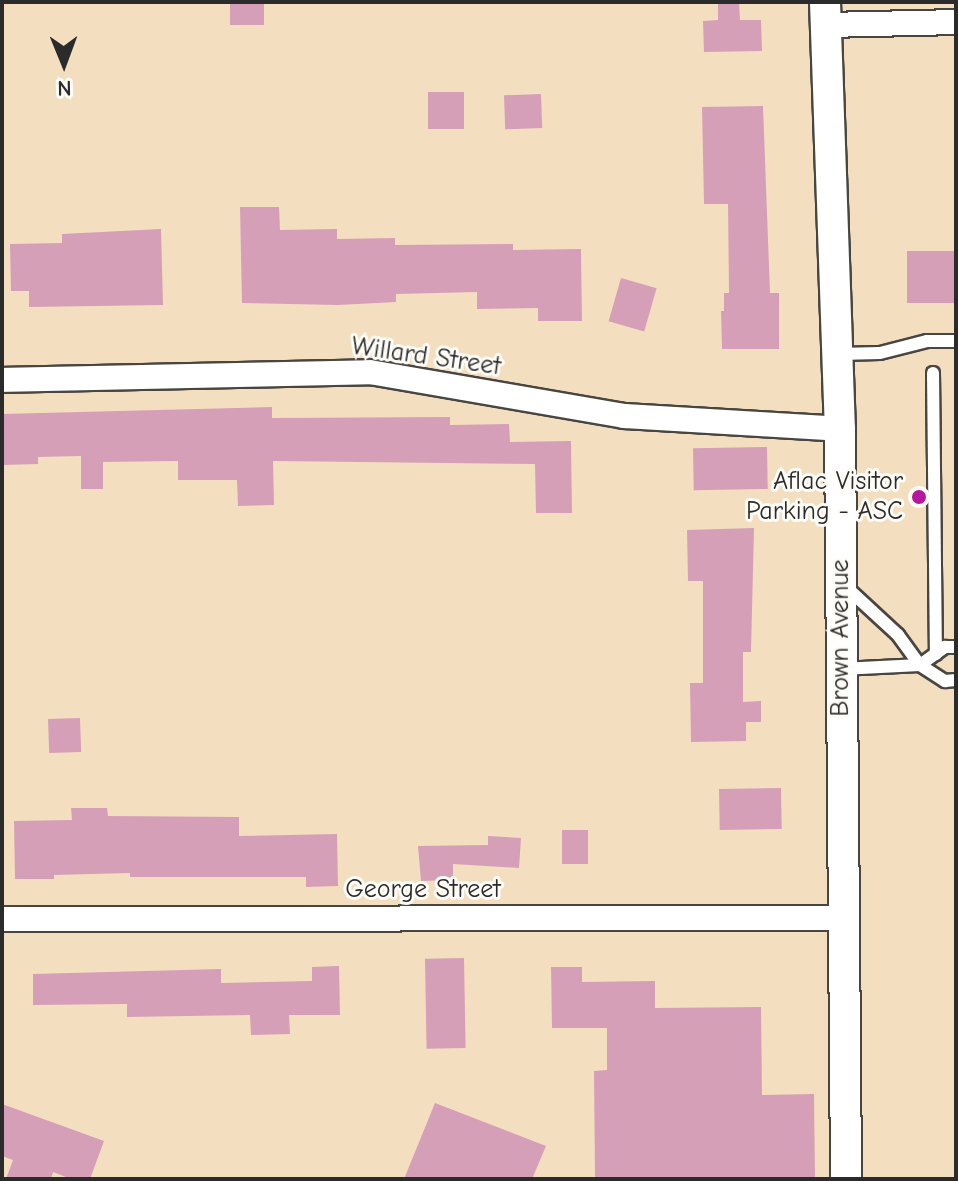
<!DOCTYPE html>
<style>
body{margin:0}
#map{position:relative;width:958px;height:1181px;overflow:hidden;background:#f4dec0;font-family:"Comic Neue",sans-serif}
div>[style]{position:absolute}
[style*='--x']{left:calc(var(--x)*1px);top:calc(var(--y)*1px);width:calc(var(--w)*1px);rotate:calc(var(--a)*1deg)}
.building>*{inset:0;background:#d69fb8;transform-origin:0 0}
.roads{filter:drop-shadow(2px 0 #494641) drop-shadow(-2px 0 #494641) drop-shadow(0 2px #494641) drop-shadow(0 -2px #494641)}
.service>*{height:12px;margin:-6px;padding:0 6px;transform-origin:6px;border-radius:6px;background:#fff}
.minor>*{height:24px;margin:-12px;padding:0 12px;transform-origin:12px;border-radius:12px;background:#fff}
.tertiary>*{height:30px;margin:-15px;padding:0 15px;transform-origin:15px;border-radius:15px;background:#fff}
.dots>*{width:22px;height:22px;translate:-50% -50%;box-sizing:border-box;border:4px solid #fdfcf7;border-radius:50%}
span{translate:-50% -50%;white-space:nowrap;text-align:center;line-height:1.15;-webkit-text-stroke:6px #fdfcf7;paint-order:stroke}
.street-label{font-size:26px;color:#2b2b2b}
.poi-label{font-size:26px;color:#2b2b2b}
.right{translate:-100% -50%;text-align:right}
.frame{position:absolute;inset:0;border:4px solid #2b2b2b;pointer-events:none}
.north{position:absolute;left:24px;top:24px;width:80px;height:80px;-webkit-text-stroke:6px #fdfcf7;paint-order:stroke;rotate:179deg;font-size:22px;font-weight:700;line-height:32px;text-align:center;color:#2b2b2b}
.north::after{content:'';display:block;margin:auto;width:28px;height:36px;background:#2b2b2b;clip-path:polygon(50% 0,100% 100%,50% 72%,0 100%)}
</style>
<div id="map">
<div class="building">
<i style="left:230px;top:2px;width:34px;height:23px"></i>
<i style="clip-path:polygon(718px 2px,739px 2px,740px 20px,761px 20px,762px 51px,704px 52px,703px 21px,718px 20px)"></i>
<i style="left:428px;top:92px;width:36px;height:37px"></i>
<i style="left:541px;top:94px;width:34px;height:37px;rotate:88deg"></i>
<i style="clip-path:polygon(763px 106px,770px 293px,779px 293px,779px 349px,722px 349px,721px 311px,724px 311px,724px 293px,729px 293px,728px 204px,704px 204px,702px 107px)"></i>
<i style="clip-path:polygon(240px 207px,279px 207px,280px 230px,337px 229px,337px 239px,395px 238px,395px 245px,513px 244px,513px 250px,581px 249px,582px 321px,538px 321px,538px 308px,477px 309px,477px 292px,396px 294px,396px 302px,338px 305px,242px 303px)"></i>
<i style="clip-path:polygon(161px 229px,163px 305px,29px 307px,29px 291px,11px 291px,10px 244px,62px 243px,62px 234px)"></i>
<i style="left:956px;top:251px;width:52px;height:49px;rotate:90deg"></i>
<i style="left:621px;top:278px;width:37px;height:45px;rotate:16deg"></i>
<i style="clip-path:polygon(272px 407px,272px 418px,450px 417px,450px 425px,509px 424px,510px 442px,571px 441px,572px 513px,536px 513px,535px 464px,273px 461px,274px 505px,238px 506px,237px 480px,178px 480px,178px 461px,103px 462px,103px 489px,81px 489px,81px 456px,38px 457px,38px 464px,2px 465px,2px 414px)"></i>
<i style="left:767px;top:447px;width:42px;height:74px;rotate:89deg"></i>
<i style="clip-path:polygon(754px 528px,751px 652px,743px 652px,743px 702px,761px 701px,761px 722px,746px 722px,746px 741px,691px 742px,690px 683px,703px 683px,703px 581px,688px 581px,687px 530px)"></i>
<i style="left:80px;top:718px;width:34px;height:32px;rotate:88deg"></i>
<i style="left:781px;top:788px;width:41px;height:62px;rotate:89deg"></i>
<i style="clip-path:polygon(71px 808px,107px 808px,108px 816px,239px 817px,239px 836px,337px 834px,338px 886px,306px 887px,306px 877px,130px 877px,130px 873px,54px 875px,54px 879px,15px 879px,14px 821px,72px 820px)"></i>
<i style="left:562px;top:830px;width:26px;height:34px"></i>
<i style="clip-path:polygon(488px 836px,521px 838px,519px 868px,453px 864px,453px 880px,421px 881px,418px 846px,488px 845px)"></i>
<i style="left:464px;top:958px;width:90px;height:39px;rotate:89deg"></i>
<i style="clip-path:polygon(339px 966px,340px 1015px,289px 1015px,290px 1034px,251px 1035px,250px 1015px,127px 1017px,127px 1004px,33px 1005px,33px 974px,221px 969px,221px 983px,312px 981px,312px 967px)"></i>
<i style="clip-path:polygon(551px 967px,582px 967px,582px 982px,655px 981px,655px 1008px,761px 1007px,762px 1095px,814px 1094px,815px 1179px,595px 1179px,594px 1071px,607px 1070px,607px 1028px,552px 1028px)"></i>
<i style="clip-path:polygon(435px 1103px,546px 1146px,532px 1179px,404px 1179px)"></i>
<i style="clip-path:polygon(2px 1104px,104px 1141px,90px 1179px,71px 1179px,53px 1172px,51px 1179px,6px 1179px,13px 1160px,2px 1156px)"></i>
</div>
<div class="roads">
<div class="service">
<i style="--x:838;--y:354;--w:42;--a:-1.4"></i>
<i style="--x:880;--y:353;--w:49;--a:-14.3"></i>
<i style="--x:927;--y:341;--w:29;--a:0"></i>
<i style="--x:933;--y:373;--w:281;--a:89.4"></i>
<i style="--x:846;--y:587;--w:71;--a:42.7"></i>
<i style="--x:898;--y:635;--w:37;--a:54"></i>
<i style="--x:920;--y:665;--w:30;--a:33"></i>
<i style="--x:945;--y:681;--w:11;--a:-5"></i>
<i style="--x:841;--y:669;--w:79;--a:-2.9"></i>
<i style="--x:920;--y:665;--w:31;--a:-36"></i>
<i style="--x:945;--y:647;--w:11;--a:0"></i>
</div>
<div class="minor">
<i style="--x:826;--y:25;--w:130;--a:-1.3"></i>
<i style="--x:2;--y:380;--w:368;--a:-1.2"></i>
<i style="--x:370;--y:372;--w:258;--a:9.8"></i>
<i style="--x:624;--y:416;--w:216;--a:3.4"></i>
<i style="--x:2;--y:919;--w:841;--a:-0.07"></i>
</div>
<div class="tertiary">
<i style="--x:825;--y:2;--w:427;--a:88"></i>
<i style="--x:840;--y:429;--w:750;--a:89.54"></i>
</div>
</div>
<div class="dots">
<i style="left:919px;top:497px;background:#b5179e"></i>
</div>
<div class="street-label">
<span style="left:426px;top:357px;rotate:8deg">Willard Street</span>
<span style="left:841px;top:638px;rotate:-90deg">Brown Avenue</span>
<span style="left:423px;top:890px">George Street</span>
</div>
<div class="poi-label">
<span class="right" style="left:903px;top:497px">Aflac Visitor<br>Parking - ASC</span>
</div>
<div class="frame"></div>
<div class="north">N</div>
</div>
